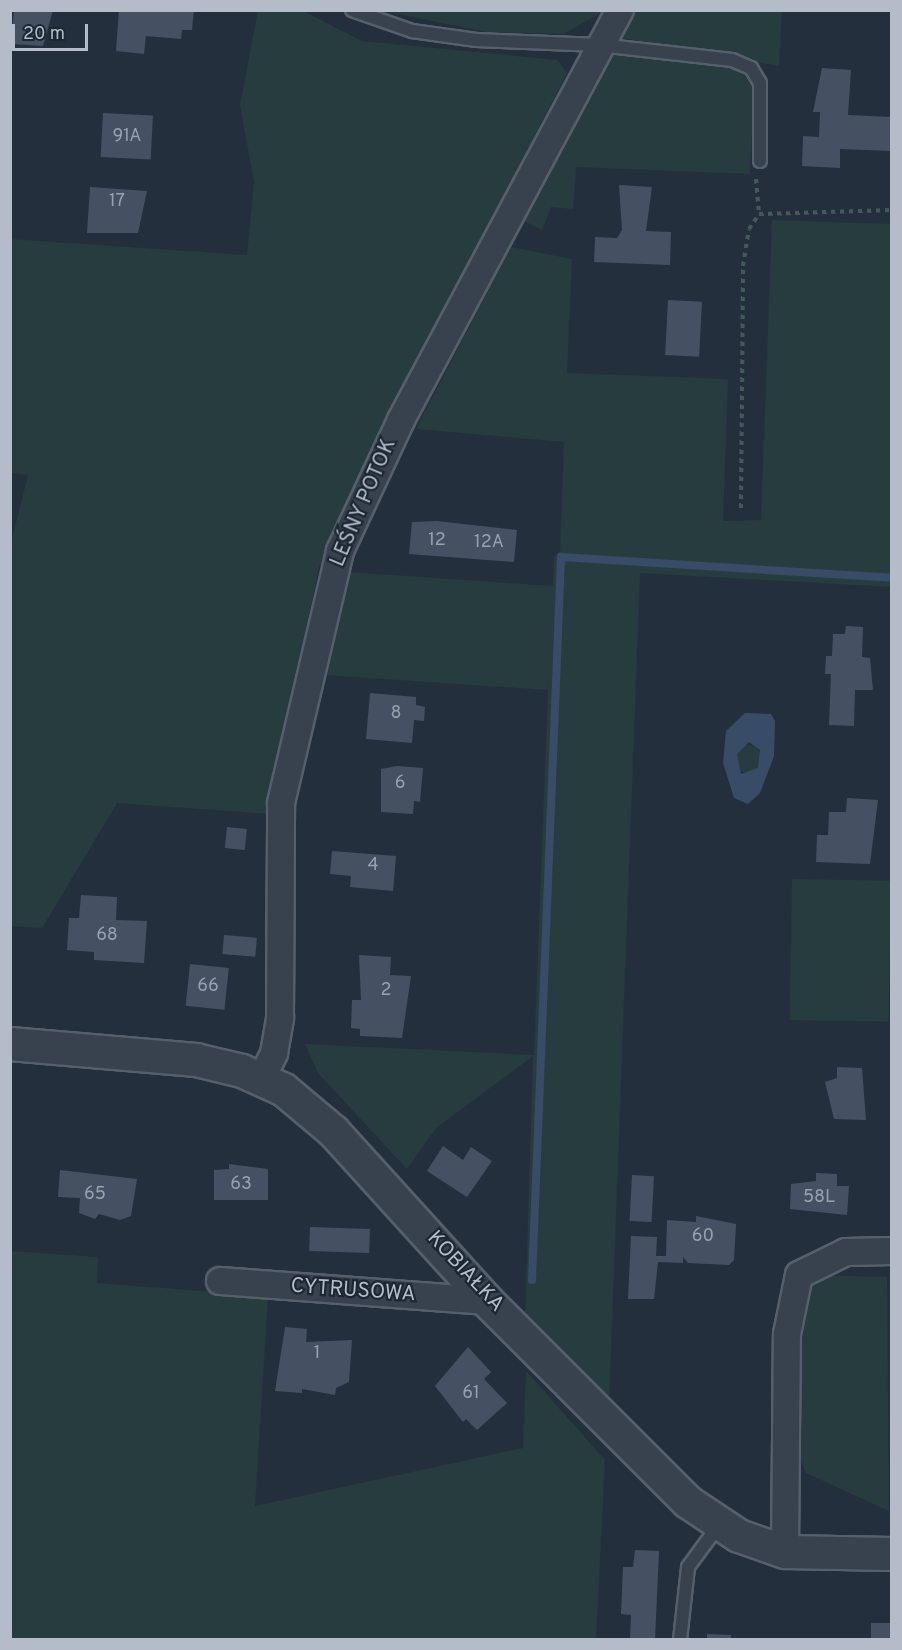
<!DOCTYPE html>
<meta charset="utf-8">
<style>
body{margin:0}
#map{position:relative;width:902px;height:1650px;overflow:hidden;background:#242f3e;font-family:Overpass,sans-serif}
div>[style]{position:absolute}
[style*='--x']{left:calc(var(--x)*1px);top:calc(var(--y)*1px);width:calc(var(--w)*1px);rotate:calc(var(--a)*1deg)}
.green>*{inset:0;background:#263c3f;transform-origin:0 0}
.round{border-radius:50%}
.water>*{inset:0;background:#394c67}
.stream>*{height:8px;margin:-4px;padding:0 4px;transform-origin:4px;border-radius:4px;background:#394c67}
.building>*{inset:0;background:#455162;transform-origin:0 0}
.path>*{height:4px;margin-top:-2px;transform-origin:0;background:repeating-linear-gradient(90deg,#44595c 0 4.5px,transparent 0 9px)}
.roads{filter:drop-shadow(2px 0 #565f6c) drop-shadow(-2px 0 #565f6c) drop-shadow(0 2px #565f6c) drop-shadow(0 -2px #565f6c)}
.service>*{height:12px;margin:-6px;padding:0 6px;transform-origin:6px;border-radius:6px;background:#38414e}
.minor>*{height:26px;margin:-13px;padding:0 13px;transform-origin:13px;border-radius:13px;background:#38414e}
.tertiary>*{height:32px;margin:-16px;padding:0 16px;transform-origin:16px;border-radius:16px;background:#38414e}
span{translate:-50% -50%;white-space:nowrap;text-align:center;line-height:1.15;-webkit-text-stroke:4.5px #1d2633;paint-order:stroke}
.number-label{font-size:18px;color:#98a1af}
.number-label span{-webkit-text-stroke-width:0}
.street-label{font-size:21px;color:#b4bcc9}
.frame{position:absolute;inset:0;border:12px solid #b4bcc9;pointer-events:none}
.scale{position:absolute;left:12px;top:24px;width:76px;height:27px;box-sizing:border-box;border:3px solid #b4bcc9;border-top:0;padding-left:8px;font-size:18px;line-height:21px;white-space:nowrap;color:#b4bcc9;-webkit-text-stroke:4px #1d2633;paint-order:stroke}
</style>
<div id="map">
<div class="green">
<i style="clip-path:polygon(258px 11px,303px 11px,362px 41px,558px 60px,567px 73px,385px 426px,319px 567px,269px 814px,117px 803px,42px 928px,10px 926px,10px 547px,28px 475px,11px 473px,10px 239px,247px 255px,254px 182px,240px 105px)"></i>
<i style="clip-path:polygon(383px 11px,605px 11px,563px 34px,487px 32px)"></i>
<i style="clip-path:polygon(632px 11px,782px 11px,779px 66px,623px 38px)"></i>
<i style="clip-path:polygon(613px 54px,727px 65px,744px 75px,754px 91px,750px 174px,576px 167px,573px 209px,551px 207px,542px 230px,524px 221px,600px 64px)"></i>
<i style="clip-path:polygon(772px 220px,891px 224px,891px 587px,640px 573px,609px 1404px,525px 1320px,533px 1056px,436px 1128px,407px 1169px,318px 1073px,305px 1044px,534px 1055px,548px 690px,324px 675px,348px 572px,553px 586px,554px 557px,560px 551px,564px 442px,416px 429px,511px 247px,572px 259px,567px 373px,728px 379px,723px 521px,761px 520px)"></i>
<i class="round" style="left:734px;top:745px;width:28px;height:28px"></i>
<i style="left:792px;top:879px;width:99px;height:141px;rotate:1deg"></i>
<i style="clip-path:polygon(10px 1251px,98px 1257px,97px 1283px,268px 1296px,255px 1506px,523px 1448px,526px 1371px,605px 1460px,596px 1639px,11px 1639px)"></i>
<i style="clip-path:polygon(814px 1275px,887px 1277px,889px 1511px,806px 1473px,795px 1448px,798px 1307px)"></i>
</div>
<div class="water">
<i style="clip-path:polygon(evenodd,745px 713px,771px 714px,775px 721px,774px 756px,760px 793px,748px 804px,734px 798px,723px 763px,726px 731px,745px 713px,749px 742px,760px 750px,758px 768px,741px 774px,737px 754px,749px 742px)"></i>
</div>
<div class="stream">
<i style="--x:532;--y:1280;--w:724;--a:-87.7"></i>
<i style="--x:561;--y:557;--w:332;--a:3.6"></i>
</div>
<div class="building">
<i style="clip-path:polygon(14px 10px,53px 10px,43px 46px,11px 44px)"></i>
<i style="clip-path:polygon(119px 10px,194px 10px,192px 30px,182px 30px,181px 39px,146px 36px,144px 54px,116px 51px)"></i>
<i style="clip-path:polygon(822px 68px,851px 70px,848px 115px,892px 117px,892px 151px,840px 149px,840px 168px,802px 166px,803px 136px,819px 137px,820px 112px,813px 112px)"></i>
<i style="left:103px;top:113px;width:50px;height:44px;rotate:3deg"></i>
<i style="clip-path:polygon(619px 185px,652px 187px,646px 231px,671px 232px,670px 265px,594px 262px,595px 237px,617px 238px,622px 230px)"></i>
<i style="clip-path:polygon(90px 187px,147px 191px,138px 233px,87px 233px)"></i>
<i style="left:668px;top:300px;width:34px;height:55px;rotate:3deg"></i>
<i style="clip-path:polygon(437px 521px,517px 530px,514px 562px,409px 554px,412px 522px)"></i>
<i style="clip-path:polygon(846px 626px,863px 627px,862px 657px,870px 658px,873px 690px,855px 690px,854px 726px,829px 725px,831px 674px,825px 674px,826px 656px,832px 656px,833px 634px,845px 634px)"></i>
<i style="clip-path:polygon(370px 693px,416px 697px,416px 705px,425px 707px,424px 721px,414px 720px,412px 743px,366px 739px)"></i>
<i style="clip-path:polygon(397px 766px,423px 768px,420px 802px,414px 801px,413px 814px,381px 812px,381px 769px)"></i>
<i style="clip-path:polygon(847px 798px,878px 800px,870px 864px,816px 862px,817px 835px,828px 835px,829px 812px,846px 812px)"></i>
<i style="left:227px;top:827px;width:20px;height:21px;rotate:6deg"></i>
<i style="clip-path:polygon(332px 851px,396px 856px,393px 891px,350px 887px,351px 876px,330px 874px)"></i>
<i style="clip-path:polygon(81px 895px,117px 897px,116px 920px,147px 921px,144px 963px,94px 960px,94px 952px,67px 950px,69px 918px,79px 918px)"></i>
<i style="left:224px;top:935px;width:33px;height:19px;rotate:5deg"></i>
<i style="clip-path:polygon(359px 955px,391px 957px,390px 975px,411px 976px,402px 1038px,360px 1036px,360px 1029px,351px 1028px,352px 1000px,361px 1000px)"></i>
<i style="left:190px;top:964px;width:39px;height:42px;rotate:6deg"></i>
<i style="clip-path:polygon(837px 1067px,862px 1068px,866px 1120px,834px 1119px,825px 1082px,837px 1078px)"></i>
<i style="clip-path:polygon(443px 1146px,463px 1160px,471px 1147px,492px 1161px,467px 1197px,427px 1171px)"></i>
<i style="clip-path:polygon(229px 1164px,268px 1169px,268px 1200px,214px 1200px,214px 1170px,229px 1169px)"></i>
<i style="clip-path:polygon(60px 1170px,137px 1179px,131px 1216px,120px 1220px,99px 1214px,95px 1219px,79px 1213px,80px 1198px,58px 1197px)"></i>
<i style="clip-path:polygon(816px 1173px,837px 1174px,837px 1186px,849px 1186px,847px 1215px,790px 1209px,791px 1184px,816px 1181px)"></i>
<i style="left:632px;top:1175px;width:22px;height:46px;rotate:3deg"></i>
<i style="clip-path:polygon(696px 1216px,736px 1224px,734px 1260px,729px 1265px,688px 1263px,683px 1257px,683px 1263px,658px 1262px,654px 1299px,628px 1299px,631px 1236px,657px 1237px,656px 1256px,666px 1256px,667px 1220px,696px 1222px)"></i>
<i style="left:310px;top:1227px;width:60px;height:24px;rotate:2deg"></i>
<i style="clip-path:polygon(285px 1327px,307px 1329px,306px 1342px,352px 1340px,349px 1382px,336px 1388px,335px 1395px,302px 1389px,302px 1393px,275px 1391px)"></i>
<i style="clip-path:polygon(468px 1347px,491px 1372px,484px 1379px,507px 1403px,477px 1430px,466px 1419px,463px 1422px,435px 1386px)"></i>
<i style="clip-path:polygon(635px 1550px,659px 1551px,655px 1640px,630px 1640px,631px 1615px,621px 1614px,623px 1567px,633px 1567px)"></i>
<i style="left:871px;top:1623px;width:21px;height:17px"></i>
<i style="clip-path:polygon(707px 1634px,731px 1635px,731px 1640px,707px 1640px)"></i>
</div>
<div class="path">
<i style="--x:756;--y:179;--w:35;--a:85"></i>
<i style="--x:741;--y:508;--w:242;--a:-89.5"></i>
<i style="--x:743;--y:266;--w:37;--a:-81"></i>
<i style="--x:749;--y:229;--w:18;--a:-56"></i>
<i style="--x:759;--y:214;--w:133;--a:-1.7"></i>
</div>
<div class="roads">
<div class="service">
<i style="--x:352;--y:10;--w:64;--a:19.3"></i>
<i style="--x:412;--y:31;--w:65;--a:8"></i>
<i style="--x:476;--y:40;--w:123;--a:2.3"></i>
<i style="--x:599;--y:45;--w:134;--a:6.4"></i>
<i style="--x:732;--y:60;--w:21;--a:23"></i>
<i style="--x:751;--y:68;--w:17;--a:59"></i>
<i style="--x:760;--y:83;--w:78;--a:90"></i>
<i style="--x:680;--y:1640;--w:73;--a:-83.7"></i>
<i style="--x:688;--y:1567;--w:52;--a:-53.6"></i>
</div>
<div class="minor">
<i style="--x:262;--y:1078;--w:28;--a:-64"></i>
<i style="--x:274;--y:1053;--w:36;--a:-80"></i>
<i style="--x:280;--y:1018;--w:215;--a:-89.7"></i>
<i style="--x:281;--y:803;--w:259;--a:-76.8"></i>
<i style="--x:340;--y:551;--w:145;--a:-65"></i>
<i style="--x:401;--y:420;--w:465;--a:-61.9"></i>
<i style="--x:220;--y:1281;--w:268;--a:4.3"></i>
<i style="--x:785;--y:1552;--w:218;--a:-89.5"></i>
<i style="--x:787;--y:1334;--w:60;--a:-78.5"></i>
<i style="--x:799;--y:1275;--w:52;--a:-26.1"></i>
<i style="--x:846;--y:1252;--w:46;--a:-1.2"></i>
</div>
<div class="tertiary">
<i style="--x:10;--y:1044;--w:187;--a:4.9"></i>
<i style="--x:196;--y:1060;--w:47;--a:13.4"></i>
<i style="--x:242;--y:1071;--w:46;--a:24.3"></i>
<i style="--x:284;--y:1090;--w:65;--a:40"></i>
<i style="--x:334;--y:1132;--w:228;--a:47.8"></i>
<i style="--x:487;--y:1301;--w:284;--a:45"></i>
<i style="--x:688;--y:1502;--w:61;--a:33.7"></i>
<i style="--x:739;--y:1536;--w:49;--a:19.2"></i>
<i style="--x:785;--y:1552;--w:107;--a:1.1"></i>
</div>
</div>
<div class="number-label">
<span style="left:127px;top:137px">91A</span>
<span style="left:117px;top:202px">17</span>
<span style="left:437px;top:541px">12</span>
<span style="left:489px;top:543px">12A</span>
<span style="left:396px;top:714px">8</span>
<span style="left:400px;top:784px">6</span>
<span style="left:373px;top:866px">4</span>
<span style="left:107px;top:936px">68</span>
<span style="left:208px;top:987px">66</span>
<span style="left:386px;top:991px">2</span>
<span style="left:241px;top:1185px">63</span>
<span style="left:95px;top:1195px">65</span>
<span style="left:819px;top:1198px">58L</span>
<span style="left:703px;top:1237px">60</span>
<span style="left:317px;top:1354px">1</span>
<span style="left:471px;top:1394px">61</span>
</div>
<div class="street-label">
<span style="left:364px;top:503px;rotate:-67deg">LEŚNY POTOK</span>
<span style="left:465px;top:1272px;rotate:47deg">KOBIAŁKA</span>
<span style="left:353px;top:1291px;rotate:4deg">CYTRUSOWA</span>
</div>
<div class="frame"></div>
<div class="scale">20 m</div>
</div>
